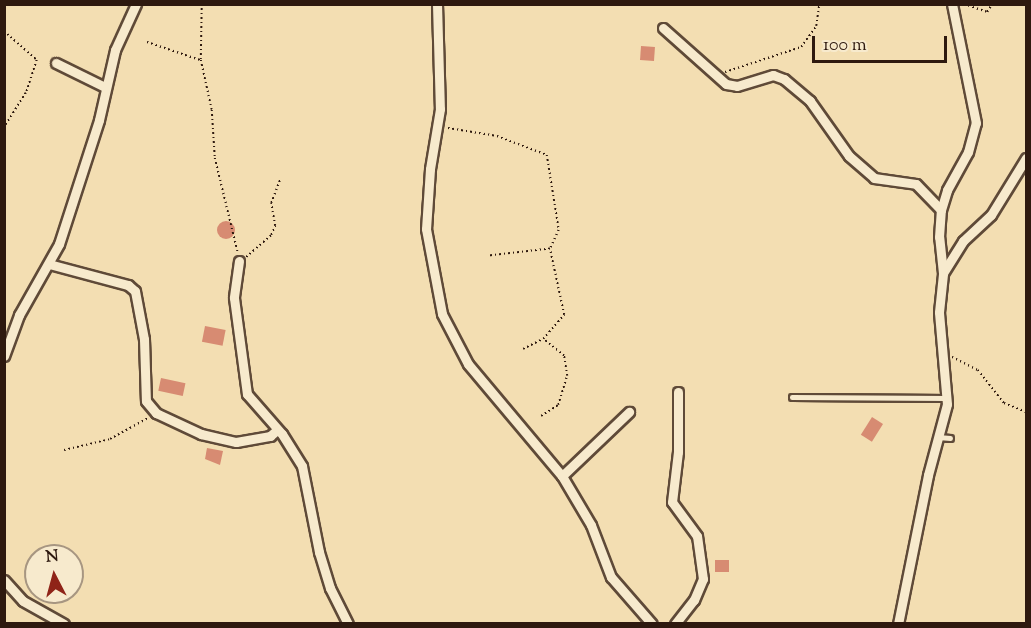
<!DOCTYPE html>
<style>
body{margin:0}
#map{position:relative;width:1031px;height:628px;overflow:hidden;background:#f3deb2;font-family:"Sorts Mill Goudy",serif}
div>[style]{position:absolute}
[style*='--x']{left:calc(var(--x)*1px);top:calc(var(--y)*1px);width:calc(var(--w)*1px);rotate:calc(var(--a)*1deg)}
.building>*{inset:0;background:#d78b72;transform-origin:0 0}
.round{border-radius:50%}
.path>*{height:1.5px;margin-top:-0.75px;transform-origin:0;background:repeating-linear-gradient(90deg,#2e190f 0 1.5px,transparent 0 4.5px)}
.roads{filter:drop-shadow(2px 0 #5f4a38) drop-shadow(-2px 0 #5f4a38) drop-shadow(0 2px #5f4a38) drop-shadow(0 -2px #5f4a38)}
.service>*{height:4.5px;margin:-2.25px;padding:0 2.25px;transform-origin:2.25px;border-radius:2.25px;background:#f7eacd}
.minor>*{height:9px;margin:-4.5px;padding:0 4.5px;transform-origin:4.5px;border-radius:4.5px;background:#f7eacd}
span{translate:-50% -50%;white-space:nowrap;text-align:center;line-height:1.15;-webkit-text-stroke:4.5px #f7eacd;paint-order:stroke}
.frame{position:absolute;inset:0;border:6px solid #2e190f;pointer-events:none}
.north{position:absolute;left:24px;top:544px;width:60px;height:60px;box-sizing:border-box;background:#f7eacd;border:2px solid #a79681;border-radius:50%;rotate:354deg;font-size:16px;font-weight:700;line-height:24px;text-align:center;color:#2e190f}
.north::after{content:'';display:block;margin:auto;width:21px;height:27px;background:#8f2418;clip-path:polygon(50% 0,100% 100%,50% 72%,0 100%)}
.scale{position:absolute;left:812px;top:36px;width:135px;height:27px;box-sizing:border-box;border:3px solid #2e190f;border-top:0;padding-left:8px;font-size:18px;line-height:21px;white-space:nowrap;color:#2e190f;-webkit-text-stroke:4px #f7eacd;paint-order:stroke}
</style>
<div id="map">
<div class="building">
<i style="left:641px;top:46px;width:14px;height:14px;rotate:4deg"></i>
<i class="round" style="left:217px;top:221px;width:18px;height:18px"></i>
<i style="left:205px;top:326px;width:21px;height:16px;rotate:11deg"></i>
<i style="left:161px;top:378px;width:25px;height:13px;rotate:12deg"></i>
<i style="left:872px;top:417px;width:13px;height:21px;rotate:32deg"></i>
<i style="clip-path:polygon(207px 448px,223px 451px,220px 465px,205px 459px)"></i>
<i style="left:715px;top:560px;width:14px;height:12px"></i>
</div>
<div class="path">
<i style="--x:202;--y:4;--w:56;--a:91"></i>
<i style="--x:201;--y:60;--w:51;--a:77.6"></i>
<i style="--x:212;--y:110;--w:48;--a:86.4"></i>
<i style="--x:215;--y:158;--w:98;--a:76.4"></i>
<i style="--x:964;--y:4;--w:24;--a:19"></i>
<i style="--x:987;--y:12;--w:9;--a:-58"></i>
<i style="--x:4;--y:31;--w:44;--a:41.3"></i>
<i style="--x:37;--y:60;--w:35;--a:108"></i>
<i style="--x:26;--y:93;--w:41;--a:122.2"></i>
<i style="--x:147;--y:42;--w:56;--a:18.8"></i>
<i style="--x:725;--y:72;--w:80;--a:-18.2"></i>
<i style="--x:801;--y:47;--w:26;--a:-54"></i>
<i style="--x:816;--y:26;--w:22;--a:-82"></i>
<i style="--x:448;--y:128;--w:50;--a:9.3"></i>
<i style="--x:497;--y:136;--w:53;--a:20.8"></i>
<i style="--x:547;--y:155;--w:76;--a:80.9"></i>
<i style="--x:559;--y:230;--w:21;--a:115"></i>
<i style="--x:550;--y:249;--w:62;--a:173.6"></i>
<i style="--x:246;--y:257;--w:33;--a:-41"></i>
<i style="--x:271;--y:235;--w:10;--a:-66"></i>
<i style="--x:275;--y:226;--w:23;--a:-100"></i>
<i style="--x:271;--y:203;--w:26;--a:-69"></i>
<i style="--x:523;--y:349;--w:22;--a:-27"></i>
<i style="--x:543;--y:339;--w:32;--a:-49"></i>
<i style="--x:564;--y:315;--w:66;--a:-102.2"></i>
<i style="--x:952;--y:357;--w:29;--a:27"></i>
<i style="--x:978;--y:370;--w:42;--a:51.8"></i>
<i style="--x:1004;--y:403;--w:24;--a:22"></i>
<i style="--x:541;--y:416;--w:20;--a:-33"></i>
<i style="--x:558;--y:405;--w:30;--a:-73"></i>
<i style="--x:567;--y:376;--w:20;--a:-99"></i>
<i style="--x:564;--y:356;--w:26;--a:-141"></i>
<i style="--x:64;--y:450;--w:47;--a:-13.4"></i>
<i style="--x:110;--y:439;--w:43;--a:-28.9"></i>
</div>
<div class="roads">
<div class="service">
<i style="--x:792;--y:397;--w:155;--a:0.4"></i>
<i style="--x:938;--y:437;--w:12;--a:5"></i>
</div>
<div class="minor">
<i style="--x:437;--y:4;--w:105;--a:88.4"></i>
<i style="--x:440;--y:109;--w:61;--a:99.5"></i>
<i style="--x:430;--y:169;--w:60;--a:93.8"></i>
<i style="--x:426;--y:229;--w:86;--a:79.3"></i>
<i style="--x:442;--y:314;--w:56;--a:62.5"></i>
<i style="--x:468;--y:364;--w:146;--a:50"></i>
<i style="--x:562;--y:476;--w:57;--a:59.4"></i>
<i style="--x:591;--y:525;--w:56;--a:69"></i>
<i style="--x:611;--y:577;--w:62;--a:48.9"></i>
<i style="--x:663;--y:28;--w:84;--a:41.6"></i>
<i style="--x:726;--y:84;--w:11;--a:10"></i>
<i style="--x:737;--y:86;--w:38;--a:-17"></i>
<i style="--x:773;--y:75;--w:12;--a:20"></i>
<i style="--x:784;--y:79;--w:34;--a:40"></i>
<i style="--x:810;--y:101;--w:67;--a:54.7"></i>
<i style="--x:849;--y:156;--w:33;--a:41"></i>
<i style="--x:874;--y:178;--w:42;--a:8.1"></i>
<i style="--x:916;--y:184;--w:36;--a:46"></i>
<i style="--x:56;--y:63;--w:55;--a:26.1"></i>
<i style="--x:239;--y:261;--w:37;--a:98"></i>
<i style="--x:234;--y:298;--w:97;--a:82.3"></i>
<i style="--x:247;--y:394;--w:53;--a:48.8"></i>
<i style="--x:282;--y:434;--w:38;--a:58"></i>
<i style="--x:302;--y:466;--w:88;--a:78.8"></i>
<i style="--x:319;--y:552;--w:38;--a:73"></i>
<i style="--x:330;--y:588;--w:40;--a:63.4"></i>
<i style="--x:49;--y:264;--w:82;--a:14.9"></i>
<i style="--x:128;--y:285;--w:9;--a:41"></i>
<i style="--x:135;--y:291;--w:49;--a:79.4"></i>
<i style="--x:144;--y:339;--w:62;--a:88.2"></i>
<i style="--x:146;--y:401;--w:16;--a:50"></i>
<i style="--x:156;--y:413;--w:50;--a:25"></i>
<i style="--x:201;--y:434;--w:36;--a:13"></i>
<i style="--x:236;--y:442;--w:35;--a:-10"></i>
<i style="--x:270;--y:436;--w:9;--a:-41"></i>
<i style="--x:943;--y:273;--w:38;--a:-58"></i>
<i style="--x:963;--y:241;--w:38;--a:-43"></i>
<i style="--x:991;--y:215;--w:67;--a:-58.4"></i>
<i style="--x:4;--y:356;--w:44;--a:-69.9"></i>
<i style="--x:19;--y:315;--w:81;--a:-60.6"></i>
<i style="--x:59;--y:244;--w:130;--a:-72.1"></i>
<i style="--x:99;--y:120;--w:72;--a:-77.1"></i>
<i style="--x:115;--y:50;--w:51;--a:-65.5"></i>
<i style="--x:562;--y:476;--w:93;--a:-43.7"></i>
<i style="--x:4;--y:580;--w:28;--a:48"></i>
<i style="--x:23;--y:601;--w:47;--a:29.3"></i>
<i style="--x:675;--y:624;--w:31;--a:-52"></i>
<i style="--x:694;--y:600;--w:23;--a:-67"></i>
<i style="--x:703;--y:579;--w:43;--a:-97.9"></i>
<i style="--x:697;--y:536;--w:42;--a:-126.3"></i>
<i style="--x:672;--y:502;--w:50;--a:-83.2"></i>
<i style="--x:678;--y:452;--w:60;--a:-90"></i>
<i style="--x:898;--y:624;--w:152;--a:-78.6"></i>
<i style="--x:928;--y:475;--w:73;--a:-75"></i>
<i style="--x:947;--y:404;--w:92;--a:-95"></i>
<i style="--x:939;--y:312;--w:39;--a:-84"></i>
<i style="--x:943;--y:273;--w:36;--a:-96"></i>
<i style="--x:939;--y:237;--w:27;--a:-86"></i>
<i style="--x:941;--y:210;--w:21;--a:-73"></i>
<i style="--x:947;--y:190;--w:43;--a:-61.1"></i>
<i style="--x:968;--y:152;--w:30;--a:-75"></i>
<i style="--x:976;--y:123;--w:121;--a:-101.4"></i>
</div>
</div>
<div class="frame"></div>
<div class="north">N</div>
<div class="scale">100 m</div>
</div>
